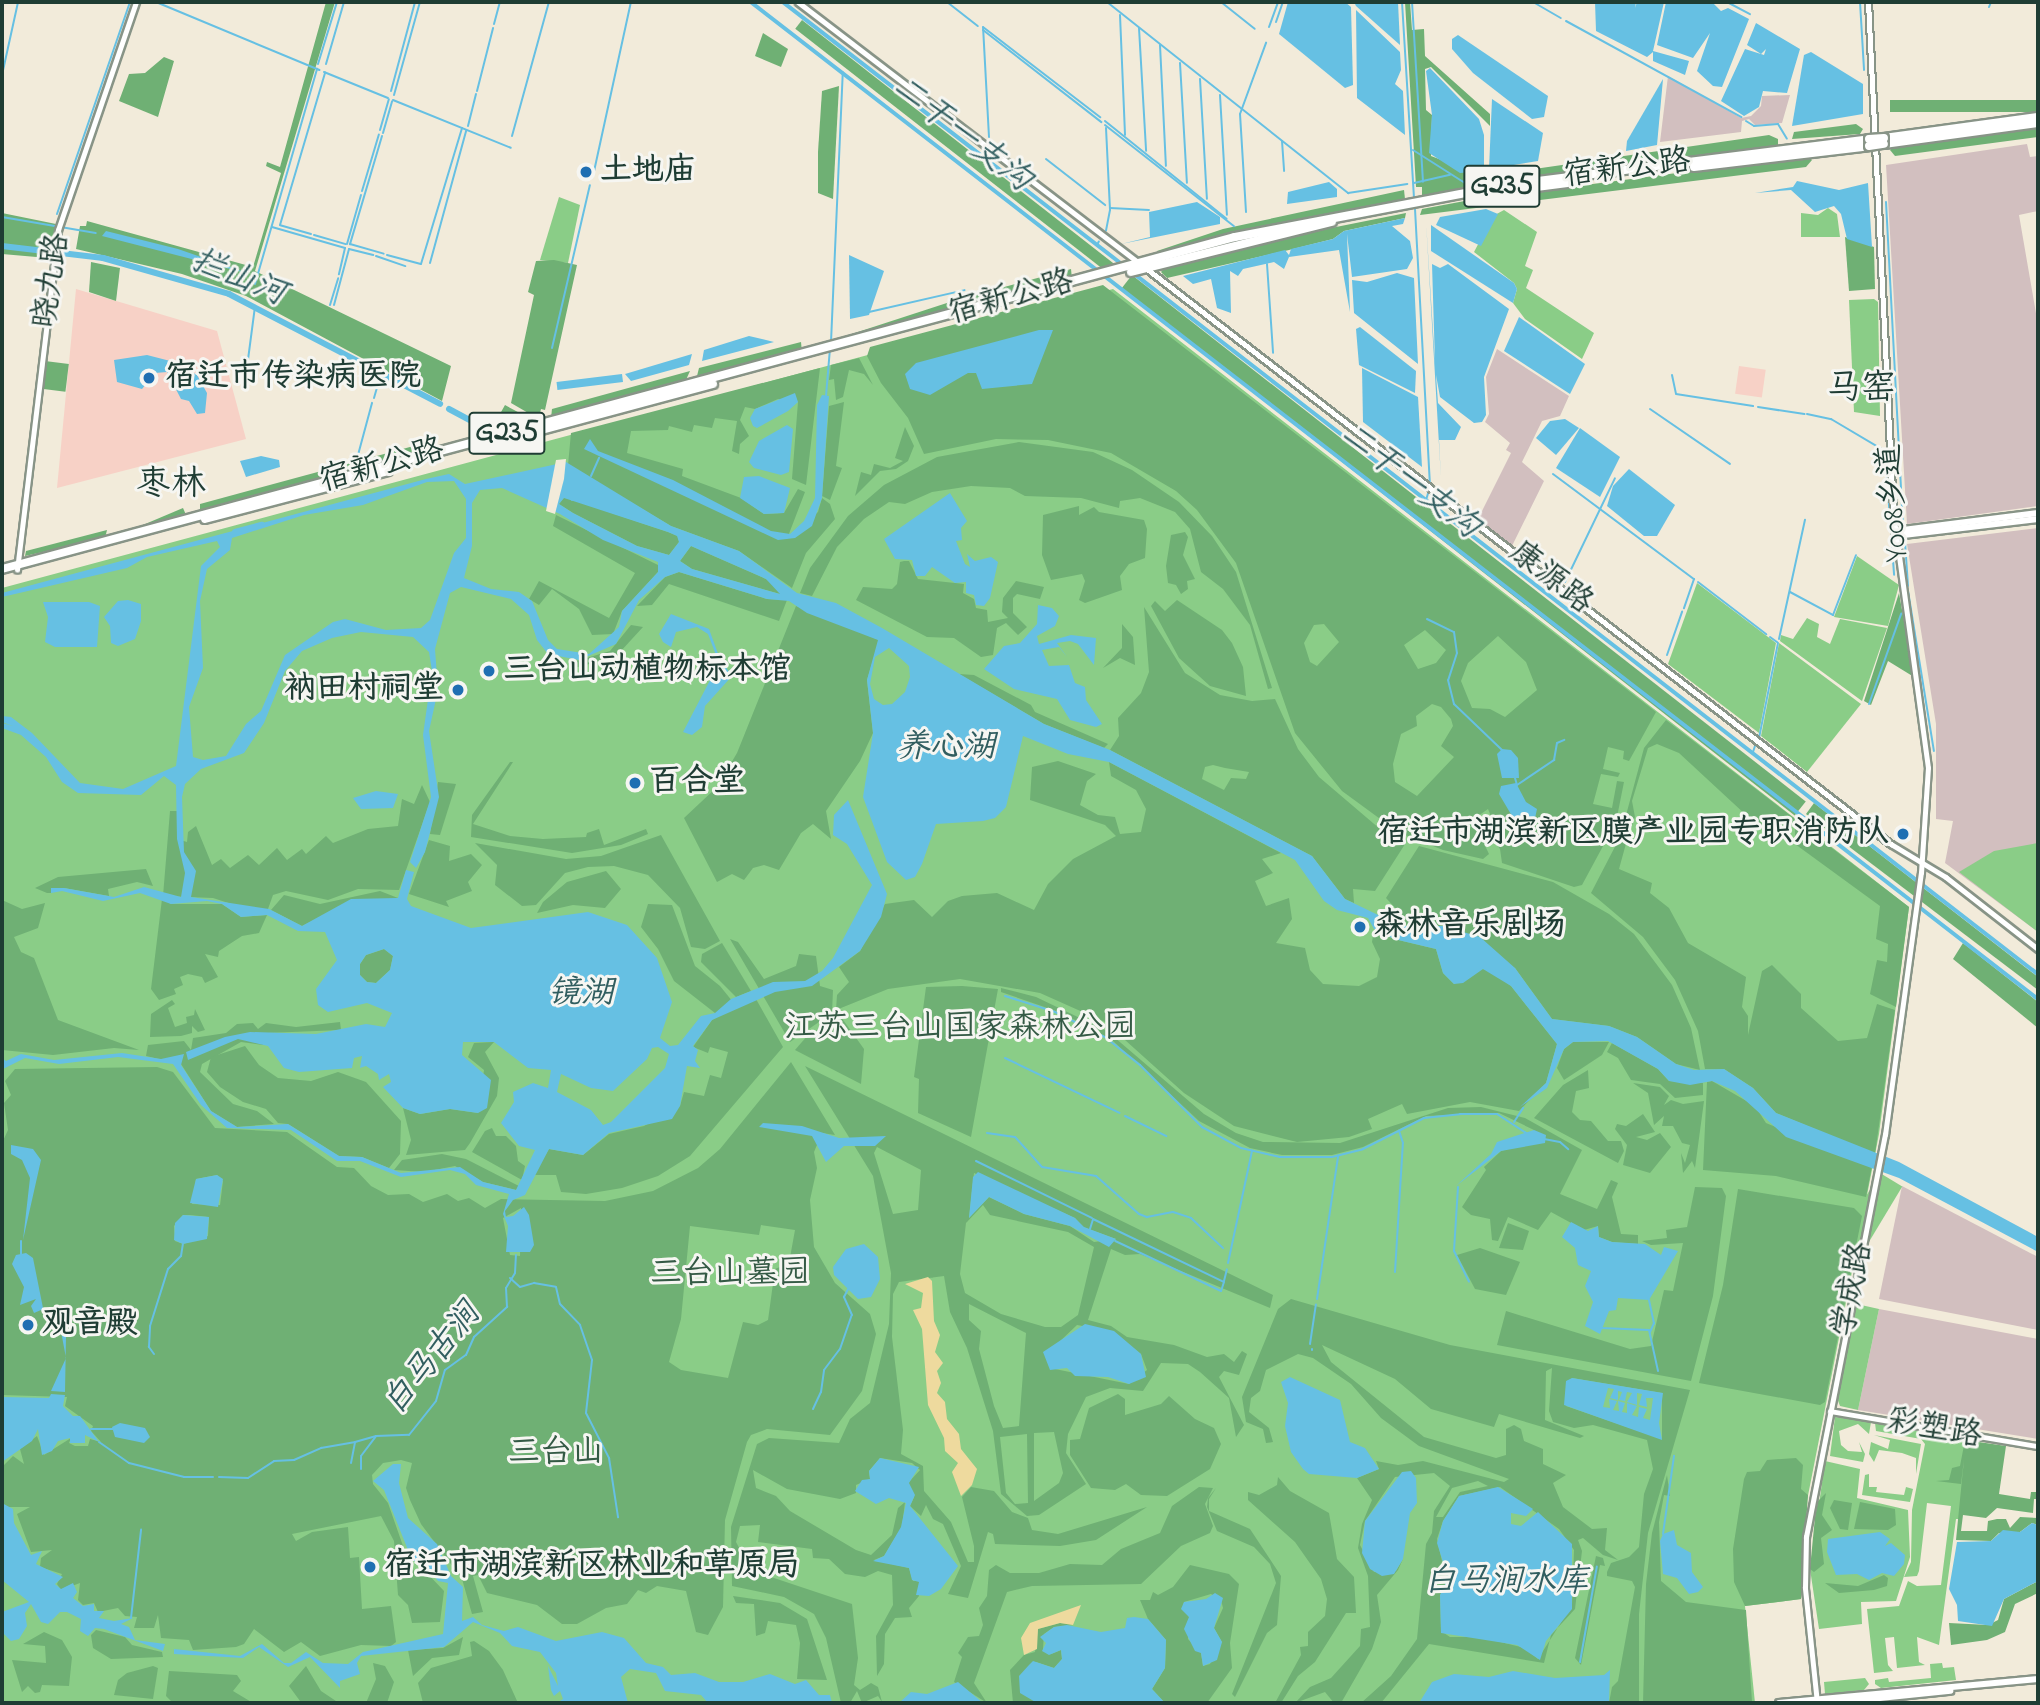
<!DOCTYPE html>
<meta charset="utf-8">
<style>
body{margin:0}
#map{position:relative;width:2040px;height:1705px;overflow:hidden;background:#f2ebda;font-family:"Indie Flower","LXGW WenKai TC",sans-serif}
div>[style]{position:absolute}
[style*='--x']{left:calc(var(--x)*1px);top:calc(var(--y)*1px);width:calc(var(--w)*1px);rotate:calc(var(--a)*1deg)}
.built>*{inset:0;background:#f7d1c6;transform-origin:0 0}
.industrial>*{inset:0;background:#d2bfbf}
.green>*{inset:0;background:#8acd87;transform-origin:0 0}
.forest>*{inset:0;background:#6fb074;transform-origin:0 0}
.sand>*{inset:0;background:#eeda9e}
.water>*{inset:0;background:#66c0e3;transform-origin:0 0}
.pier>*{inset:0;background:#f2ebda}
.stream>*{height:2px;margin:-1px;padding:0 1px;transform-origin:1px;border-radius:1px;background:#66c0e3}
.canal>*{height:3.5px;margin:-1.75px;padding:0 1.75px;transform-origin:1.75px;border-radius:1.75px;background:#66c0e3}
.river>*{height:6px;margin:-3px;padding:0 3px;transform-origin:3px;border-radius:3px;background:#66c0e3}
.roads{filter:drop-shadow(2px 0 #889487) drop-shadow(-2px 0 #889487) drop-shadow(0 2px #889487) drop-shadow(0 -2px #889487)}
.minor>*{height:4.5px;margin:-2.25px;padding:0 2.25px;transform-origin:2.25px;border-radius:2.25px;background:#fff}
.major>*{height:6px;margin:-3px;padding:0 3px;transform-origin:3px;border-radius:3px;background:#fff}
.highway>*{height:8px;margin:-4px;padding:0 4px;transform-origin:4px;border-radius:4px;background:#fff}
.bridges{filter:drop-shadow(2px 0 #889487) drop-shadow(-2px 0 #889487) drop-shadow(0 2px #889487) drop-shadow(0 -2px #889487)}
.highway-bridge>*{height:8px;margin:-4px;padding:0 4px;transform-origin:4px;border-radius:4px;background:#fff}
.dots>*{width:19px;height:19px;translate:-50% -50%;box-sizing:border-box;border:4px solid #f6f6f2;border-radius:50%}
span{translate:-50% -50%;white-space:nowrap;text-align:center;line-height:1.15;-webkit-text-stroke:6px #f6f6f2;paint-order:stroke}
.shield-label span{padding:2px 5px;background:#f6f6f2;border:2px solid;border-radius:5px;-webkit-text-stroke-width:0}
.shield-label{font-size:30px;color:#1f3d34;font-weight:700}
.street-label{font-size:32px;color:#1f3d34}
.poi-label{font-size:32px;color:#1f3d34;font-weight:700}
.left{translate:0 -50%;text-align:left}
.right{translate:-100% -50%;text-align:right}
.park-label{font-size:32px;color:#345a45}
.water-label{font-size:33px;color:#315e60;font-style:italic}
.quarter-label{font-size:35px;color:#1f3d34}
.frame{position:absolute;inset:0;border:4px solid #1f3d34;pointer-events:none}
</style>
<div id="map">
<div class="built">
<i style="clip-path:polygon(76px 289px,217px 331px,246px 439px,57px 488px)"></i>
<i style="left:1739px;top:366px;width:27px;height:28px;rotate:8deg"></i>
</div>
<div class="industrial">
<i style="clip-path:polygon(1668px 76px,1741px 118px,1751px 116px,1761px 106px,1762px 96px,1790px 95px,1782px 123px,1755px 125px,1749px 119px,1742px 121px,1741px 132px,1660px 142px)"></i>
<i style="clip-path:polygon(2027px 144px,2030px 157px,2038px 156px,2038px 211px,2019px 215px,2038px 325px,2038px 506px,1907px 524px,1886px 165px)"></i>
<i style="clip-path:polygon(1497px 349px,1569px 396px,1560px 416px,1542px 421px,1522px 462px,1544px 481px,1512px 546px,1478px 519px,1511px 453px,1506px 450px,1510px 443px,1485px 422px,1489px 414px,1486px 377px)"></i>
<i style="clip-path:polygon(2038px 528px,2038px 932px,1945px 863px,1953px 821px,1936px 819px,1936px 724px,1907px 544px)"></i>
<i style="clip-path:polygon(1902px 1186px,2038px 1257px,2038px 1330px,1879px 1299px)"></i>
<i style="clip-path:polygon(1879px 1309px,2038px 1339px,2038px 1439px,1858px 1410px)"></i>
</div>
<div class="green">
<i style="clip-path:polygon(559px 197px,580px 205px,568px 263px,540px 260px)"></i>
<i style="clip-path:polygon(1828px 208px,1837px 214px,1840px 237px,1801px 237px,1801px 213px,1818px 215px)"></i>
<i style="clip-path:polygon(1504px 210px,1537px 232px,1525px 266px,1533px 270px,1526px 288px,1594px 333px,1582px 359px,1525px 319px,1513px 303px,1517px 289px,1514px 283px,1474px 252px,1493px 216px)"></i>
<i style="clip-path:polygon(1113px 289px,1909px 907px,1879px 1134px,1803px 1521px,1801px 1599px,1745px 1606px,1755px 1703px,2px 1703px,2px 588px)"></i>
<i style="clip-path:polygon(1874px 299px,1878px 302px,1880px 416px,1854px 412px,1849px 300px)"></i>
<i style="clip-path:polygon(1857px 556px,1899px 585px,1888px 626px,1834px 617px)"></i>
<i style="clip-path:polygon(1697px 583px,1776px 643px,1759px 733px,1668px 664px)"></i>
<i style="clip-path:polygon(1807px 618px,1819px 624px,1817px 637px,1830px 644px,1840px 619px,1887px 628px,1862px 701px,1780px 641px,1781px 635px,1793px 639px)"></i>
<i style="clip-path:polygon(1779px 643px,1861px 704px,1807px 772px,1761px 736px)"></i>
<i style="clip-path:polygon(2038px 843px,2038px 932px,1959px 872px,1994px 851px)"></i>
<i style="left:1880px;top:1173px;width:26px;height:121px;rotate:31deg"></i>
<i style="clip-path:polygon(1861px 1305px,1879px 1309px,1858px 1410px,1840px 1406px,1837px 1398px,1854px 1308px)"></i>
<i style="clip-path:polygon(1835px 1417px,1871px 1422px,1869px 1434px,1858px 1424px,1839px 1431px,1841px 1445px,1848px 1451px,1862px 1452px,1859px 1442px,1865px 1454px,1863px 1462px,1830px 1456px)"></i>
<i style="clip-path:polygon(1875px 1423px,1965px 1440px,1961px 1519px,1956px 1519px,1939px 1645px,1917px 1637px,1919px 1662px,1925px 1665px,1897px 1668px,1894px 1637px,1885px 1638px,1888px 1665px,1893px 1671px,1874px 1673px,1867px 1609px,1899px 1606px,1908px 1581px,1917px 1586px,1941px 1585px,1951px 1506px,1927px 1503px,1919px 1571px,1917px 1576px,1904px 1577px,1911px 1562px,1912px 1510px,1925px 1444px,1921px 1439px,1876px 1431px)"></i>
<i style="clip-path:polygon(1874px 1435px,1921px 1444px,1916px 1474px,1916px 1458px,1902px 1453px,1879px 1450px,1874px 1462px,1869px 1454px,1871px 1442px,1888px 1449px,1890px 1440px)"></i>
<i style="clip-path:polygon(1825px 1461px,1860px 1469px,1857px 1498px,1908px 1510px,1910px 1557px,1896px 1601px,1861px 1602px,1862px 1624px,1819px 1629px,1810px 1569px)"></i>
<i style="clip-path:polygon(1869px 1474px,1869px 1487px,1877px 1487px,1876px 1492px,1904px 1495px,1906px 1487px,1913px 1489px,1910px 1502px,1862px 1495px,1865px 1475px)"></i>
<i style="clip-path:polygon(1942px 1663px,1943px 1668px,1954px 1667px,1956px 1680px,1881px 1688px,1875px 1684px,1875px 1680px,1888px 1678px,1889px 1682px,1931px 1678px,1930px 1664px)"></i>
<i style="clip-path:polygon(1865px 1678px,1869px 1684px,1864px 1690px,1825px 1694px,1824px 1682px)"></i>
</div>
<div class="forest">
<i style="clip-path:polygon(326px 2px,335px 2px,255px 271px,451px 366px,442px 401px,246px 296px,182px 274px,76px 249px,80px 226px,86px 226px,87px 221px,253px 267px,281px 173px,266px 166px,267px 162px,280px 167px)"></i>
<i style="clip-path:polygon(1405px 2px,1410px 2px,1412px 30px,1424px 29px,1425px 56px,1490px 114px,1490px 126px,1431px 67px,1425px 69px,1426px 110px,1432px 115px,1431px 156px,1447px 162px,1492px 175px,1769px 135px,1778px 139px,1778px 146px,1422px 196px,1422px 187px,1416px 187px)"></i>
<i style="left:802px;top:20px;width:398px;height:11px;rotate:38deg"></i>
<i style="clip-path:polygon(763px 33px,788px 49px,781px 67px,755px 56px)"></i>
<i style="clip-path:polygon(164px 57px,174px 61px,158px 117px,119px 101px,129px 74px,145px 73px)"></i>
<i style="clip-path:polygon(839px 86px,833px 199px,818px 193px,818px 152px,822px 91px)"></i>
<i style="left:2038px;top:100px;width:12px;height:148px;rotate:90deg"></i>
<i style="clip-path:polygon(1856px 124px,1863px 129px,1860px 134px,1792px 139px,1794px 132px)"></i>
<i style="clip-path:polygon(2038px 126px,2038px 137px,1895px 156px,1890px 150px,1895px 145px)"></i>
<i style="clip-path:polygon(1807px 156px,1812px 160px,1806px 167px,1420px 215px,1422px 209px,1470px 200px)"></i>
<i style="clip-path:polygon(1404px 190px,1405px 199px,1158px 255px,1157px 251px,1223px 229px)"></i>
<i style="clip-path:polygon(2px 213px,56px 224px,48px 258px,2px 254px)"></i>
<i style="clip-path:polygon(1406px 213px,1405px 218px,1344px 231px,1333px 239px,1289px 250px,1167px 278px,1161px 272px,1165px 267px,1281px 238px)"></i>
<i style="clip-path:polygon(1845px 237px,1874px 247px,1875px 289px,1849px 291px)"></i>
<i style="clip-path:polygon(554px 260px,577px 265px,545px 410px,541px 409px,538px 421px,521px 420px,526px 425px,496px 433px,492px 428px,505px 405px,529px 418px,530px 414px,511px 403px,534px 295px,528px 292px,536px 261px)"></i>
<i style="clip-path:polygon(91px 262px,120px 268px,116px 301px,89px 292px)"></i>
<i style="clip-path:polygon(1071px 269px,1072px 279px,968px 306px,971px 296px)"></i>
<i style="left:1132px;top:275px;width:855px;height:18px;rotate:38deg"></i>
<i style="clip-path:polygon(evenodd,1103px 285px,1656px 712px,1629px 761px,1623px 759px,1624px 751px,1608px 747px,1603px 769px,1620px 773px,1618px 777px,1601px 774px,1593px 804px,1612px 808px,1617px 781px,1624px 782px,1616px 822px,1582px 885px,1574px 887px,1502px 863px,1500px 849px,1486px 830px,1494px 824px,1488px 809px,1478px 816px,1479px 833px,1489px 854px,1483px 859px,1443px 850px,1398px 832px,1342px 791px,1295px 733px,1236px 563px,1197px 510px,1176px 491px,1111px 453px,1048px 440px,996px 439px,924px 454px,908px 418px,881px 383px,867px 356px,870px 347px,1103px 285px,1324px 624px,1339px 642px,1317px 666px,1310px 662px,1304px 643px,1314px 625px,1324px 624px,1103px 285px,1425px 630px,1446px 650px,1436px 663px,1418px 669px,1404px 645px,1425px 630px,1103px 285px,1498px 636px,1526px 662px,1537px 690px,1505px 717px,1490px 709px,1472px 708px,1461px 681px,1468px 663px,1498px 636px,1103px 285px,1432px 704px,1441px 707px,1451px 719px,1453px 726px,1441px 746px,1454px 757px,1417px 796px,1395px 782px,1393px 764px,1401px 734px,1417px 726px,1416px 716px,1432px 704px)"></i>
<i style="left:953px;top:301px;width:9px;height:113px;rotate:72deg"></i>
<i style="clip-path:polygon(801px 342px,802px 352px,696px 380px,699px 368px)"></i>
<i style="clip-path:polygon(859px 358px,873px 385px,864px 374px,849px 370px,843px 397px,836px 400px,834px 379px,829px 380px,831px 365px)"></i>
<i style="left:45px;top:361px;width:24px;height:28px;rotate:7deg"></i>
<i style="clip-path:polygon(820px 368px,806px 485px,792px 479px,798px 402px,778px 399px,755px 409px,745px 407px,740px 420px,749px 436px,740px 444px,739px 454px,732px 451px,737px 421px,715px 418px,712px 428px,694px 425px,692px 432px,669px 426px,668px 430px,631px 431px,627px 453px,683px 469px,682px 476px,741px 498px,764px 514px,784px 513px,798px 489px,805px 492px,787px 539px,818px 512px,822px 498px,830px 504px,835px 519px,806px 553px,792px 588px,739px 551px,671px 526px,568px 465px,571px 433px)"></i>
<i style="clip-path:polygon(690px 371px,685px 382px,551px 418px,552px 409px)"></i>
<i style="clip-path:polygon(844px 402px,836px 466px,842px 468px,830px 500px,822px 496px,829px 406px)"></i>
<i style="clip-path:polygon(905px 427px,914px 446px,908px 461px,896px 469px,880px 471px,855px 496px,861px 472px,871px 475px,874px 464px,890px 468px,903px 461px,895px 458px)"></i>
<i style="clip-path:polygon(1019px 442px,1093px 452px,1132px 470px,1179px 502px,1212px 536px,1236px 572px,1272px 688px,1268px 689px,1250px 625px,1223px 589px,1201px 572px,1190px 529px,1175px 512px,1140px 498px,1120px 501px,1119px 508px,1081px 498px,1025px 496px,1010px 488px,971px 486px,932px 492px,905px 504px,889px 502px,864px 519px,837px 547px,812px 596px,800px 593px,810px 568px,848px 516px,884px 485px,937px 457px)"></i>
<i style="clip-path:polygon(421px 444px,427px 445px,427px 450px,200px 510px,200px 504px)"></i>
<i style="clip-path:polygon(564px 497px,668px 532px,678px 536px,679px 542px,669px 555px,637px 546px,573px 513px,559px 504px)"></i>
<i style="clip-path:polygon(1079px 506px,1079px 515px,1094px 507px,1099px 512px,1144px 520px,1147px 529px,1145px 558px,1129px 564px,1120px 576px,1122px 590px,1085px 603px,1079px 600px,1085px 581px,1082px 574px,1051px 580px,1042px 555px,1043px 515px)"></i>
<i style="left:183px;top:508px;width:8px;height:70px;rotate:67deg"></i>
<i style="clip-path:polygon(556px 515px,658px 565px,658px 572px,622px 611px,613px 634px,592px 635px,579px 609px,552px 589px,539px 605px,529px 599px,539px 581px,609px 618px,635px 573px,553px 526px)"></i>
<i style="clip-path:polygon(107px 530px,105px 538px,25px 556px,26px 551px)"></i>
<i style="clip-path:polygon(1185px 532px,1188px 537px,1183px 555px,1195px 579px,1187px 581px,1188px 589px,1181px 594px,1176px 585px,1168px 583px,1166px 566px,1171px 535px)"></i>
<i style="clip-path:polygon(691px 546px,766px 579px,780px 589px,780px 594px,692px 569px,680px 561px)"></i>
<i style="clip-path:polygon(904px 561px,909px 561px,918px 579px,964px 584px,963px 593px,974px 599px,976px 608px,987px 610px,988px 622px,1008px 618px,1002px 612px,1003px 598px,1016px 581px,1044px 587px,1040px 599px,1017px 594px,1013px 598px,1013px 613px,1027px 627px,1018px 635px,1006px 623px,997px 628px,993px 655px,981px 657px,954px 638px,927px 637px,856px 600px,863px 587px,892px 589px,897px 584px,900px 562px)"></i>
<i style="clip-path:polygon(679px 572px,767px 599px,787px 600px,779px 621px,669px 584px,652px 605px,637px 606px,665px 577px)"></i>
<i style="clip-path:polygon(1899px 593px,1914px 677px,1888px 661px,1871px 705px,1864px 701px)"></i>
<i style="clip-path:polygon(1177px 600px,1222px 630px,1232px 643px,1243px 667px,1246px 696px,1210px 686px,1179px 658px,1151px 606px,1155px 601px,1165px 611px)"></i>
<i style="clip-path:polygon(796px 606px,879px 640px,867px 680px,873px 733px,860px 761px,826px 811px,831px 839px,813px 824px,801px 833px,779px 870px,764px 865px,753px 868px,744px 880px,732px 874px,717px 882px,684px 818px,717px 787px,737px 753px)"></i>
<i style="clip-path:polygon(evenodd,1144px 607px,1185px 673px,1220px 695px,1252px 701px,1275px 699px,1298px 749px,1319px 777px,1380px 829px,1407px 841px,1375px 891px,1353px 889px,1354px 903px,1345px 899px,1312px 856px,1110px 750px,1119px 736px,1118px 718px,1141px 693px,1149px 672px,1144px 607px,1213px 765px,1225px 768px,1249px 772px,1246px 779px,1231px 778px,1224px 790px,1202px 779px,1205px 767px,1213px 765px)"></i>
<i style="clip-path:polygon(1122px 624px,1133px 637px,1135px 665px,1120px 658px,1103px 668px,1122px 648px)"></i>
<i style="clip-path:polygon(631px 625px,643px 627px,609px 664px,605px 660px,570px 669px,570px 663px,610px 651px)"></i>
<i style="clip-path:polygon(959px 674px,974px 675px,1031px 705px,1035px 712px,1108px 744px,1104px 748px,1044px 724px)"></i>
<i style="clip-path:polygon(1666px 720px,1795px 819px,1787px 835px,1773px 840px,1679px 753px,1657px 744px,1648px 748px,1632px 801px,1635px 817px,1628px 837px,1621px 834px,1644px 748px)"></i>
<i style="clip-path:polygon(1058px 761px,1096px 774px,1087px 781px,1080px 805px,1098px 815px,1115px 817px,1120px 834px,1141px 832px,1146px 809px,1136px 790px,1111px 776px,1109px 762px,1281px 853px,1262px 859px,1273px 873px,1255px 881px,1266px 906px,1289px 898px,1292px 919px,1276px 943px,1305px 948px,1310px 970px,1323px 984px,1359px 986px,1377px 977px,1380px 959px,1372px 942px,1374px 929px,1394px 939px,1436px 949px,1443px 973px,1454px 984px,1482px 969px,1490px 970px,1511px 986px,1557px 1044px,1546px 1083px,1519px 1111px,1470px 1102px,1407px 1114px,1402px 1104px,1368px 1119px,1372px 1129px,1349px 1137px,1297px 1142px,1234px 1126px,1184px 1093px,1105px 1022px,1040px 993px,960px 979px,888px 989px,836px 1010px,837px 995px,849px 982px,839px 967px,860px 951px,885px 904px,914px 900px,932px 917px,948px 901px,962px 896px,997px 893px,1034px 910px,1048px 884px,1073px 859px,1116px 836px,1105px 825px,1030px 800px,1032px 767px)"></i>
<i style="clip-path:polygon(510px 762px,513px 762px,473px 824px,510px 836px,543px 839px,586px 837px,587px 833px,599px 829px,604px 845px,646px 829px,648px 834px,621px 845px,572px 853px,471px 837px,472px 815px)"></i>
<i style="clip-path:polygon(438px 782px,456px 784px,440px 835px,430px 834px)"></i>
<i style="clip-path:polygon(422px 785px,430px 802px,399px 890px,358px 889px,328px 900px,286px 891px,273px 895px,268px 909px,247px 909px,213px 898px,163px 896px,170px 811px,177px 811px,177px 839px,187px 842px,188px 832px,196px 826px,212px 865px,221px 859px,230px 868px,248px 855px,259px 865px,277px 848px,287px 860px,302px 849px,306px 854px,326px 836px,333px 843px,368px 829px,398px 826px,402px 799px,414px 804px)"></i>
<i style="clip-path:polygon(1814px 803px,2038px 977px,2038px 990px,1806px 814px)"></i>
<i style="clip-path:polygon(1803px 826px,1909px 907px,1896px 1007px,1870px 994px,1877px 960px,1887px 962px,1888px 944px,1876px 939px,1880px 906px,1795px 844px,1795px 829px,1800px 831px)"></i>
<i style="clip-path:polygon(661px 835px,720px 941px,705px 949px,691px 947px,680px 908px,648px 875px,614px 866px,588px 867px,565px 873px,536px 905px,522px 906px,495px 885px,497px 865px,475px 843px,566px 859px,601px 856px)"></i>
<i style="clip-path:polygon(1620px 837px,1627px 840px,1619px 869px,1652px 883px,1650px 893px,1669px 908px,1688px 943px,1746px 977px,1742px 1007px,1748px 1016px,1748px 1035px,1762px 971px,1772px 965px,1801px 994px,1801px 1008px,1838px 1041px,1867px 1038px,1877px 1004px,1895px 1010px,1875px 1154px,1776px 1113px,1753px 1088px,1724px 1069px,1705px 1069px,1698px 1031px,1675px 980px,1643px 937px,1591px 893px)"></i>
<i style="clip-path:polygon(429px 840px,450px 846px,449px 861px,471px 854px,482px 865px,468px 882px,472px 891px,446px 901px,449px 907px,409px 894px)"></i>
<i style="clip-path:polygon(1419px 846px,1553px 882px,1609px 914px,1634px 934px,1672px 985px,1691px 1028px,1700px 1070px,1676px 1064px,1637px 1037px,1609px 1026px,1552px 1019px,1515px 968px,1443px 926px,1401px 926px,1393px 916px,1398px 911px,1386px 898px)"></i>
<i style="clip-path:polygon(146px 869px,153px 886px,137px 882px,108px 889px,109px 896px,64px 888px,51px 888px,51px 893px,47px 893px,35px 888px,58px 877px)"></i>
<i style="clip-path:polygon(606px 871px,621px 889px,605px 908px,573px 905px,537px 913px,543px 902px,567px 882px)"></i>
<i style="clip-path:polygon(380px 891px,398px 898px,331px 912px,302px 926px,271px 910px,284px 895px,320px 904px)"></i>
<i style="clip-path:polygon(162px 899px,171px 904px,222px 904px,241px 917px,267px 915px,259px 933px,242px 936px,219px 951px,218px 957px,205px 954px,218px 977px,205px 983px,202px 977px,188px 974px,180px 977px,183px 985px,174px 989px,176px 994px,159px 1000px,151px 989px)"></i>
<i style="clip-path:polygon(2px 900px,22px 909px,45px 903px,38px 928px,14px 937px,21px 952px,34px 958px,58px 1020px,139px 1050px,114px 1048px,53px 1055px,2px 1050px)"></i>
<i style="clip-path:polygon(648px 904px,672px 905px,695px 966px,720px 986px,737px 1007px,756px 999px,783px 1047px,690px 1156px,658px 1176px,622px 1188px,586px 1194px,561px 1192px,556px 1175px,533px 1175px,549px 1149px,583px 1155px,609px 1134px,644px 1126px,680px 1106px,684px 1092px,704px 1096px,710px 1075px,721px 1078px,728px 1052px,710px 1047px,708px 1053px,693px 1047px,712px 1020px,726px 1012px,715px 1013px,674px 981px,658px 949px,641px 927px)"></i>
<i style="clip-path:polygon(730px 939px,738px 942px,764px 979px,796px 966px,799px 954px,816px 956px,820px 986px,833px 990px,832px 1013px,790px 1042px)"></i>
<i style="clip-path:polygon(722px 943px,751px 991px,736px 997px,701px 962px,702px 954px)"></i>
<i style="clip-path:polygon(1963px 943px,2038px 1002px,2038px 1028px,1953px 959px)"></i>
<i style="clip-path:polygon(384px 949px,393px 956px,390px 970px,376px 983px,367px 982px,360px 975px,360px 964px,366px 955px)"></i>
<i style="clip-path:polygon(962px 986px,998px 989px,971px 1137px,918px 1113px,919px 1079px,914px 1077px,926px 987px)"></i>
<i style="clip-path:polygon(1001px 988px,1036px 997px,1107px 1031px,1204px 1114px,1236px 1133px,1263px 1142px,1340px 1143px,1448px 1108px,1481px 1107px,1525px 1118px,1582px 1150px,1560px 1194px,1597px 1209px,1611px 1180px,1618px 1183px,1612px 1197px,1621px 1234px,1638px 1235px,1638px 1244px,1612px 1242px,1599px 1237px,1598px 1226px,1584px 1230px,1551px 1212px,1538px 1230px,1508px 1217px,1498px 1241px,1492px 1240px,1490px 1219px,1471px 1215px,1462px 1207px,1486px 1170px,1484px 1167px,1501px 1151px,1519px 1146px,1534px 1130px,1499px 1113px,1426px 1116px,1363px 1147px,1332px 1155px,1282px 1155px,1250px 1148px,1199px 1121px,1112px 1040px,1062px 1013px,1001px 992px)"></i>
<i style="clip-path:polygon(172px 1000px,175px 1004px,168px 1008px,175px 1027px,187px 1023px,186px 1017px,194px 1015px,195px 1009px,205px 1030px,198px 1032px,192px 1026px,192px 1033px,181px 1036px,150px 1037px,151px 1014px)"></i>
<i style="clip-path:polygon(841px 1017px,864px 1049px,861px 1084px,795px 1050px,808px 1035px)"></i>
<i style="clip-path:polygon(340px 1022px,341px 1030px,267px 1033px,263px 1045px,241px 1042px,202px 1064px,200px 1072px,233px 1104px,257px 1111px,274px 1124px,237px 1127px,211px 1111px,181px 1064px,146px 1056px,148px 1045px,184px 1041px,191px 1050px,193px 1038px,226px 1033px,237px 1024px,253px 1023px,258px 1029px,266px 1023px,296px 1027px)"></i>
<i style="clip-path:polygon(494px 1042px,485px 1052px,499px 1078px,497px 1096px,470px 1143px,465px 1150px,406px 1155px,411px 1140px,403px 1108px,420px 1114px,450px 1109px,478px 1113px,484px 1070px,468px 1057px,474px 1043px)"></i>
<i style="clip-path:polygon(1573px 1042px,1609px 1042px,1602px 1055px,1564px 1080px,1557px 1068px,1564px 1049px)"></i>
<i style="clip-path:polygon(1612px 1043px,1658px 1069px,1669px 1081px,1703px 1083px,1703px 1095px,1675px 1098px,1660px 1084px,1631px 1080px,1618px 1058px,1607px 1052px)"></i>
<i style="clip-path:polygon(245px 1046px,259px 1065px,278px 1078px,311px 1081px,338px 1072px,366px 1082px,401px 1121px,400px 1154px,389px 1168px,362px 1157px,339px 1156px,288px 1124px,278px 1123px,266px 1109px,243px 1102px,220px 1087px,207px 1072px,211px 1057px)"></i>
<i style="clip-path:polygon(evenodd,791px 1062px,835px 1135px,822px 1133px,814px 1152px,817px 1168px,810px 1200px,814px 1247px,835px 1283px,870px 1314px,876px 1334px,862px 1391px,830px 1435px,767px 1429px,751px 1435px,747px 1442px,725px 1520px,723px 1607px,708px 1635px,696px 1632px,686px 1591px,657px 1586px,646px 1593px,638px 1590px,627px 1604px,606px 1608px,577px 1624px,562px 1624px,537px 1605px,487px 1593px,478px 1575px,473px 1576px,483px 1612px,472px 1614px,462px 1579px,421px 1524px,410px 1500px,406px 1488px,412px 1463px,401px 1460px,383px 1463px,372px 1475px,373px 1484px,388px 1503px,410px 1566px,416px 1573px,426px 1572px,444px 1591px,440px 1622px,412px 1623px,408px 1605px,398px 1595px,394px 1541px,381px 1516px,292px 1534px,296px 1541px,312px 1532px,348px 1527px,350px 1558px,359px 1557px,362px 1609px,391px 1606px,396px 1642px,391px 1646px,361px 1645px,320px 1656px,301px 1642px,284px 1652px,254px 1629px,244px 1644px,236px 1647px,193px 1650px,189px 1640px,161px 1638px,158px 1615px,154px 1628px,134px 1628px,137px 1617px,125px 1616px,118px 1608px,98px 1612px,94px 1603px,83px 1605px,78px 1600px,80px 1583px,61px 1590px,57px 1584px,62px 1574px,40px 1567px,41px 1558px,52px 1550px,31px 1552px,17px 1514px,30px 1507px,4px 1507px,2px 1467px,13px 1456px,24px 1464px,20px 1449px,37px 1436px,44px 1455px,71px 1438px,69px 1443px,75px 1446px,88px 1446px,90px 1439px,101px 1442px,91px 1431px,93px 1426px,65px 1406px,67px 1397px,2px 1395px,2px 1143px,8px 1130px,4px 1103px,11px 1095px,5px 1081px,15px 1069px,157px 1067px,173px 1072px,215px 1128px,287px 1132px,337px 1167px,354px 1168px,371px 1186px,388px 1195px,409px 1194px,423px 1202px,447px 1194px,458px 1201px,469px 1198px,485px 1208px,501px 1199px,605px 1201px,653px 1191px,698px 1168px,720px 1149px,791px 1062px,217px 1175px,223px 1181px,220px 1205px,192px 1204px,196px 1179px,217px 1175px,791px 1062px,521px 1208px,520px 1256px,510px 1255px,503px 1218px,521px 1208px,791px 1062px,190px 1215px,209px 1217px,208px 1236px,183px 1244px,175px 1241px,174px 1226px,183px 1215px,190px 1215px,791px 1062px,761px 1225px,795px 1230px,789px 1263px,775px 1269px,768px 1320px,758px 1325px,743px 1322px,728px 1378px,681px 1370px,669px 1362px,681px 1319px,690px 1226px,759px 1235px,761px 1225px)"></i>
<i style="clip-path:polygon(evenodd,805px 1066px,1273px 1295px,1270px 1308px,1140px 1254px,1125px 1255px,1111px 1249px,1088px 1320px,1111px 1326px,1127px 1337px,1174px 1345px,1207px 1357px,1224px 1354px,1234px 1362px,1242px 1351px,1247px 1354px,1239px 1375px,1224px 1371px,1219px 1377px,1244px 1425px,1236px 1437px,1229px 1398px,1200px 1372px,1188px 1364px,1161px 1363px,1143px 1391px,1110px 1388px,1086px 1397px,1068px 1434px,1066px 1453px,1086px 1484px,1039px 1515px,1027px 1516px,1001px 1494px,993px 1431px,967px 1348px,950px 1312px,944px 1276px,899px 1282px,893px 1294px,892px 1337px,903px 1430px,901px 1454px,923px 1466px,924px 1491px,951px 1522px,968px 1562px,974px 1562px,974px 1546px,962px 1497px,971px 1487px,994px 1491px,1012px 1512px,1028px 1518px,1032px 1530px,1058px 1534px,1147px 1507px,1096px 1540px,1060px 1546px,995px 1544px,993px 1534px,988px 1532px,968px 1598px,948px 1594px,961px 1566px,943px 1524px,933px 1519px,926px 1505px,921px 1516px,910px 1506px,914px 1497px,908px 1483px,920px 1470px,912px 1463px,880px 1458px,869px 1471px,870px 1479px,856px 1485px,856px 1493px,840px 1499px,787px 1489px,753px 1470px,756px 1488px,776px 1496px,790px 1511px,856px 1550px,871px 1555px,892px 1535px,898px 1508px,905px 1502px,902px 1527px,884px 1556px,874px 1560px,909px 1568px,913px 1581px,919px 1581px,919px 1596px,909px 1608px,912px 1617px,895px 1618px,885px 1634px,884px 1664px,877px 1676px,876px 1636px,893px 1605px,892px 1575px,878px 1571px,865px 1577px,845px 1574px,829px 1559px,813px 1558px,812px 1549px,758px 1542px,760px 1525px,740px 1526px,736px 1542px,744px 1557px,765px 1575px,852px 1604px,858px 1658px,854px 1685px,860px 1690px,871px 1683px,878px 1687px,882px 1702px,878px 1696px,862px 1703px,857px 1691px,850px 1703px,841px 1703px,826px 1638px,814px 1614px,784px 1597px,732px 1586px,731px 1527px,757px 1444px,769px 1438px,839px 1443px,850px 1419px,870px 1403px,889px 1324px,891px 1273px,873px 1176px,805px 1066px,877px 1147px,921px 1170px,918px 1210px,893px 1214px,874px 1153px,877px 1147px,805px 1066px,974px 1173px,1075px 1218px,1083px 1227px,1116px 1239px,1094px 1242px,1070px 1226px,1024px 1214px,989px 1197px,969px 1218px,974px 1173px,805px 1066px,983px 1205px,990px 1215px,1068px 1232px,1094px 1247px,1078px 1315px,1061px 1327px,1045px 1327px,1001px 1314px,965px 1293px,960px 1274px,966px 1223px,983px 1205px,805px 1066px,969px 1304px,1026px 1333px,1019px 1426px,1003px 1428px,994px 1406px,979px 1349px,981px 1331px,969px 1320px,969px 1304px,805px 1066px,1077px 1325px,1111px 1331px,1141px 1354px,1147px 1370px,1129px 1384px,1050px 1368px,1055px 1346px,1077px 1325px,805px 1066px,1054px 1432px,1063px 1473px,1059px 1483px,1034px 1501px,1034px 1433px,1054px 1432px,805px 1066px,1027px 1434px,1028px 1503px,1015px 1504px,1006px 1493px,1000px 1437px,1027px 1434px)"></i>
<i style="clip-path:polygon(1588px 1070px,1589px 1088px,1576px 1091px,1572px 1112px,1580px 1120px,1591px 1121px,1608px 1141px,1621px 1141px,1624px 1151px,1618px 1163px,1534px 1118px,1563px 1085px)"></i>
<i style="clip-path:polygon(1712px 1081px,1755px 1106px,1766px 1123px,1872px 1166px,1866px 1197px,1776px 1176px,1703px 1170px,1707px 1082px)"></i>
<i style="clip-path:polygon(1633px 1083px,1660px 1087px,1669px 1096px,1664px 1105px,1671px 1100px,1683px 1104px,1704px 1101px,1695px 1168px,1692px 1161px,1683px 1173px,1681px 1153px,1685px 1163px,1690px 1145px,1682px 1143px,1673px 1126px,1662px 1126px,1664px 1116px,1654px 1125px,1648px 1093px)"></i>
<i style="clip-path:polygon(1643px 1114px,1655px 1132px,1636px 1137px,1647px 1140px,1660px 1133px,1671px 1147px,1650px 1173px,1623px 1165px,1627px 1145px,1615px 1129px,1617px 1124px,1626px 1126px)"></i>
<i style="clip-path:polygon(492px 1128px,496px 1136px,506px 1136px,516px 1146px,518px 1161px,525px 1166px,522px 1180px,472px 1152px,485px 1131px)"></i>
<i style="clip-path:polygon(442px 1154px,466px 1159px,519px 1186px,516px 1190px,483px 1182px,455px 1166px,424px 1172px,394px 1170px,402px 1160px)"></i>
<i style="clip-path:polygon(1695px 1187px,1722px 1188px,1726px 1196px,1713px 1296px,1691px 1381px,1497px 1345px,1506px 1311px,1630px 1349px,1651px 1346px,1664px 1290px,1673px 1291px,1683px 1243px,1651px 1245px,1642px 1241px,1667px 1238px,1666px 1230px,1687px 1227px)"></i>
<i style="clip-path:polygon(1738px 1189px,1854px 1208px,1862px 1216px,1825px 1402px,1820px 1405px,1699px 1383px,1723px 1285px)"></i>
<i style="clip-path:polygon(1508px 1223px,1529px 1231px,1523px 1250px,1499px 1248px)"></i>
<i style="clip-path:polygon(1480px 1248px,1520px 1262px,1506px 1295px,1475px 1289px,1457px 1255px)"></i>
<i style="clip-path:polygon(evenodd,1291px 1299px,1450px 1345px,1690px 1390px,1648px 1533px,1639px 1614px,1639px 1703px,1609px 1703px,1612px 1687px,1618px 1681px,1635px 1587px,1632px 1581px,1607px 1576px,1607px 1572px,1611px 1563px,1629px 1557px,1639px 1547px,1644px 1494px,1653px 1469px,1647px 1440px,1593px 1425px,1574px 1428px,1553px 1422px,1549px 1411px,1552px 1368px,1546px 1371px,1545px 1420px,1584px 1436px,1580px 1438px,1499px 1414px,1494px 1427px,1431px 1409px,1395px 1379px,1322px 1345px,1331px 1362px,1424px 1437px,1496px 1458px,1506px 1455px,1506px 1429px,1514px 1425px,1521px 1429px,1524px 1441px,1543px 1449px,1543px 1464px,1566px 1475px,1553px 1483px,1563px 1507px,1592px 1529px,1607px 1528px,1605px 1550px,1618px 1560px,1603px 1555px,1583px 1538px,1578px 1540px,1582px 1551px,1575px 1609px,1551px 1635px,1544px 1663px,1429px 1644px,1381px 1703px,1361px 1703px,1391px 1676px,1417px 1639px,1426px 1544px,1432px 1533px,1434px 1511px,1450px 1486px,1434px 1473px,1395px 1477px,1365px 1521px,1360px 1545px,1374px 1572px,1396px 1571px,1403px 1559px,1398px 1570px,1377px 1595px,1381px 1622px,1372px 1649px,1341px 1703px,1334px 1703px,1325px 1692px,1295px 1703px,1310px 1687px,1331px 1678px,1360px 1646px,1361px 1629px,1370px 1627px,1368px 1576px,1358px 1548px,1362px 1524px,1372px 1500px,1357px 1478px,1379px 1469px,1376px 1461px,1398px 1465px,1423px 1461px,1504px 1482px,1509px 1479px,1419px 1446px,1381px 1418px,1351px 1384px,1313px 1358px,1298px 1354px,1266px 1370px,1260px 1391px,1251px 1398px,1249px 1412px,1269px 1428px,1273px 1442px,1266px 1443px,1263px 1429px,1246px 1422px,1242px 1397px,1278px 1309px,1291px 1299px,1572px 1378px,1662px 1393px,1662px 1439px,1566px 1406px,1572px 1378px,1291px 1299px,1478px 1481px,1488px 1486px,1460px 1492px,1443px 1517px,1436px 1517px,1452px 1488px,1478px 1481px,1291px 1299px,1500px 1487px,1559px 1529px,1574px 1550px,1572px 1605px,1538px 1659px,1525px 1648px,1480px 1637px,1450px 1637px,1441px 1631px,1440px 1595px,1447px 1583px,1437px 1539px,1443px 1521px,1459px 1496px,1500px 1487px)"></i>
<i style="clip-path:polygon(1118px 1394px,1125px 1399px,1125px 1415px,1161px 1404px,1169px 1396px,1195px 1419px,1214px 1428px,1221px 1444px,1210px 1469px,1167px 1496px,1141px 1495px,1126px 1484px,1115px 1490px,1091px 1488px,1070px 1455px,1070px 1440px,1080px 1439px,1089px 1408px)"></i>
<i style="clip-path:polygon(1965px 1440px,2006px 1446px,1999px 1494px,2030px 1499px,2031px 1492px,2038px 1492px,2038px 1499px,2034px 1499px,2033px 1513px,1997px 1508px,1986px 1518px,1963px 1515px,1961px 1531px,1987px 1531px,1988px 1521px,1997px 1519px,2006px 1519px,2010px 1528px,2020px 1517px,2038px 1518px,2038px 1525px,2032px 1523px,2020px 1532px,1999px 1533px,1991px 1541px,1956px 1540px,1964px 1459px,1961px 1484px,1936px 1481px,1949px 1480px,1952px 1468px,1960px 1466px)"></i>
<i style="clip-path:polygon(1796px 1458px,1803px 1465px,1801px 1489px,1808px 1495px,1801px 1599px,1745px 1606px,1734px 1582px,1733px 1549px,1744px 1479px,1747px 1472px,1760px 1471px,1767px 1460px)"></i>
<i style="clip-path:polygon(1667px 1475px,1670px 1496px,1664px 1495px,1659px 1522px,1661px 1581px,1686px 1602px,1746px 1610px,1752px 1702px,1643px 1703px,1646px 1584px,1652px 1533px)"></i>
<i style="clip-path:polygon(1278px 1477px,1290px 1491px,1329px 1513px,1337px 1559px,1354px 1577px,1356px 1613px,1346px 1613px,1315px 1662px,1298px 1676px,1281px 1703px,1275px 1703px,1301px 1655px,1300px 1647px,1308px 1646px,1308px 1632px,1325px 1616px,1327px 1599px,1321px 1579px,1295px 1542px,1248px 1500px,1248px 1492px,1259px 1495px,1277px 1485px)"></i>
<i style="clip-path:polygon(1199px 1487px,1213px 1488px,1205px 1504px,1213px 1526px,1210px 1533px,1181px 1546px,1141px 1584px,1032px 1586px,1007px 1592px,974px 1683px,987px 1703px,954px 1682px,962px 1657px,958px 1653px,968px 1637px,979px 1636px,983px 1625px,979px 1608px,987px 1596px,989px 1570px,996px 1565px,1010px 1573px,1039px 1573px,1070px 1564px,1102px 1565px,1121px 1549px,1160px 1533px,1172px 1506px)"></i>
<i style="clip-path:polygon(1216px 1488px,1209px 1499px,1209px 1511px,1250px 1529px,1281px 1576px,1277px 1625px,1267px 1633px,1235px 1697px,1232px 1694px,1276px 1583px,1270px 1564px,1254px 1547px,1217px 1531px,1207px 1507px,1208px 1498px)"></i>
<i style="clip-path:polygon(1826px 1493px,1822px 1515px,1832px 1530px,1821px 1538px,1824px 1564px,1814px 1572px,1810px 1569px,1815px 1517px,1818px 1501px)"></i>
<i style="clip-path:polygon(1834px 1500px,1852px 1503px,1848px 1530px,1840px 1529px,1830px 1508px)"></i>
<i style="clip-path:polygon(1860px 1502px,1895px 1509px,1896px 1525px,1888px 1530px,1854px 1529px)"></i>
<i style="clip-path:polygon(1596px 1556px,1603px 1558px,1605px 1566px,1600px 1565px,1581px 1665px,1575px 1658px)"></i>
<i style="clip-path:polygon(evenodd,1190px 1565px,1229px 1574px,1239px 1584px,1230px 1643px,1232px 1668px,1207px 1703px,1165px 1703px,1152px 1689px,1165px 1668px,1166px 1640px,1148px 1619px,1140px 1600px,1150px 1600px,1153px 1592px,1158px 1595px,1173px 1587px,1190px 1565px,1211px 1594px,1221px 1600px,1223px 1608px,1214px 1628px,1222px 1642px,1210px 1664px,1203px 1666px,1201px 1653px,1188px 1639px,1189px 1617px,1183px 1607px,1184px 1602px,1211px 1594px)"></i>
<i style="clip-path:polygon(1884px 1575px,1888px 1578px,1887px 1586px,1874px 1590px,1839px 1593px,1825px 1583px,1858px 1586px)"></i>
<i style="clip-path:polygon(2038px 1581px,2038px 1593px,2015px 1604px,2005px 1632px,1987px 1640px,1951px 1645px,1949px 1623px,1988px 1625px,1998px 1620px,2004px 1599px)"></i>
<i style="clip-path:polygon(733px 1596px,780px 1603px,807px 1619px,827px 1680px,797px 1679px,800px 1643px,796px 1625px,768px 1621px,765px 1633px,756px 1636px,754px 1604px,736px 1603px)"></i>
<i style="clip-path:polygon(1060px 1623px,1073px 1625px,1054px 1627px,1044px 1634px,1043px 1649px,1051px 1654px,1061px 1650px,1062px 1659px,1054px 1668px,1036px 1662px,1023px 1674px,1028px 1695px,1037px 1703px,1013px 1703px,1010px 1670px,1024px 1655px,1035px 1652px,1038px 1629px)"></i>
<i style="clip-path:polygon(96px 1630px,125px 1637px,132px 1645px,162px 1652px,163px 1657px,111px 1659px,93px 1648px,91px 1635px)"></i>
<i style="clip-path:polygon(44px 1632px,62px 1640px,72px 1657px,69px 1686px,42px 1685px,40px 1692px,35px 1693px,28px 1686px,22px 1692px,12px 1660px,46px 1663px,45px 1646px,23px 1644px)"></i>
<i style="clip-path:polygon(463px 1637px,459px 1655px,432px 1658px,413px 1676px,408px 1650px,443px 1648px)"></i>
<i style="clip-path:polygon(474px 1641px,489px 1651px,503px 1670px,518px 1703px,423px 1703px,418px 1683px,431px 1668px,472px 1656px,470px 1642px)"></i>
<i style="clip-path:polygon(373px 1663px,385px 1666px,394px 1682px,387px 1703px,366px 1703px,376px 1679px)"></i>
<i style="clip-path:polygon(153px 1666px,158px 1668px,153px 1699px,114px 1695px,118px 1680px,127px 1673px)"></i>
<i style="clip-path:polygon(306px 1666px,321px 1691px,339px 1703px,300px 1701px,289px 1686px)"></i>
<i style="clip-path:polygon(169px 1671px,237px 1675px,241px 1681px,233px 1691px,253px 1703px,173px 1703px,166px 1696px)"></i>
</div>
<div class="sand">
<i style="clip-path:polygon(928px 1277px,932px 1281px,934px 1321px,940px 1335px,935px 1352px,943px 1363px,937px 1371px,941px 1383px,937px 1393px,945px 1402px,947px 1419px,959px 1434px,961px 1449px,977px 1469px,972px 1485px,961px 1496px,952px 1472px,958px 1463px,945px 1451px,944px 1438px,928px 1405px,922px 1329px,913px 1310px,921px 1308px,923px 1293px,905px 1284px)"></i>
<i style="clip-path:polygon(1081px 1605px,1073px 1625px,1060px 1623px,1038px 1629px,1037px 1649px,1024px 1655px,1021px 1638px,1030px 1623px)"></i>
</div>
<div class="water">
<i style="clip-path:polygon(1288px 2px,1345px 2px,1351px 7px,1353px 85px,1345px 88px,1279px 34px)"></i>
<i style="clip-path:polygon(1354px 2px,1398px 2px,1400px 45px,1356px 6px)"></i>
<i style="clip-path:polygon(1595px 2px,1636px 2px,1635px 8px,1637px 2px,1664px 2px,1653px 51px,1689px 61px,1685px 75px,1653px 61px,1653px 52px,1647px 57px,1596px 31px)"></i>
<i style="clip-path:polygon(1666px 2px,1712px 2px,1721px 11px,1728px 8px,1749px 19px,1722px 87px,1713px 86px,1697px 71px,1710px 33px,1693px 58px,1657px 45px)"></i>
<i style="clip-path:polygon(1356px 10px,1400px 52px,1401px 70px,1395px 84px,1403px 91px,1405px 135px,1357px 98px)"></i>
<i style="clip-path:polygon(1756px 23px,1800px 49px,1787px 93px,1763px 91px,1759px 107px,1744px 116px,1721px 101px,1745px 49px,1764px 55px,1766px 49px,1761px 54px,1747px 45px)"></i>
<i style="clip-path:polygon(1458px 35px,1548px 96px,1544px 117px,1532px 119px,1473px 73px,1452px 49px,1452px 39px)"></i>
<i style="clip-path:polygon(1811px 52px,1863px 84px,1863px 114px,1792px 126px,1804px 55px)"></i>
<i style="clip-path:polygon(1430px 68px,1479px 119px,1484px 135px,1484px 171px,1460px 173px,1429px 153px,1432px 115px,1426px 71px)"></i>
<i style="clip-path:polygon(1663px 79px,1657px 145px,1626px 151px,1627px 141px)"></i>
<i style="clip-path:polygon(1492px 99px,1543px 133px,1538px 161px,1489px 169px)"></i>
<i style="clip-path:polygon(1797px 181px,1839px 190px,1868px 183px,1872px 247px,1847px 239px,1841px 214px,1834px 206px,1815px 212px,1791px 190px,1755px 193px,1793px 187px)"></i>
<i style="clip-path:polygon(1329px 182px,1337px 189px,1337px 197px,1287px 204px,1288px 192px)"></i>
<i style="clip-path:polygon(1197px 202px,1220px 217px,1220px 224px,1121px 244px,1150px 237px,1149px 212px)"></i>
<i style="clip-path:polygon(1486px 209px,1498px 214px,1481px 246px,1436px 225px,1440px 217px)"></i>
<i style="clip-path:polygon(1405px 218px,1403px 224px,1392px 226px,1410px 241px,1413px 258px,1407px 269px,1352px 277px,1347px 234px,1350px 312px,1339px 250px,1289px 257px,1284px 269px,1274px 262px,1243px 269px,1238px 276px,1230px 271px,1231px 313px,1217px 308px,1211px 279px,1193px 284px,1183px 276px,1285px 250px,1289px 255px,1291px 249px,1333px 239px,1344px 231px)"></i>
<i style="clip-path:polygon(1426px 221px,1435px 363px,1432px 264px,1440px 268px,1448px 264px,1509px 309px,1484px 377px,1486px 415px,1482px 422px,1474px 423px,1440px 397px,1436px 375px,1438px 403px,1461px 427px,1455px 440px,1439px 440px,1441px 479px)"></i>
<i style="clip-path:polygon(1431px 225px,1514px 283px,1517px 289px,1513px 303px,1431px 251px)"></i>
<i style="clip-path:polygon(106px 231px,178px 249px,250px 274px,102px 236px)"></i>
<i style="clip-path:polygon(849px 255px,884px 271px,869px 315px,850px 319px)"></i>
<i style="clip-path:polygon(1397px 273px,1414px 278px,1418px 364px,1354px 313px,1352px 280px,1367px 282px)"></i>
<i style="clip-path:polygon(1519px 317px,1585px 364px,1570px 394px,1504px 351px)"></i>
<i style="clip-path:polygon(1360px 327px,1416px 371px,1415px 393px,1359px 365px,1356px 329px)"></i>
<i style="clip-path:polygon(1039px 330px,1053px 330px,1032px 384px,982px 389px,976px 373px,968px 373px,930px 395px,910px 389px,905px 374px,916px 363px)"></i>
<i style="clip-path:polygon(749px 336px,774px 342px,702px 361px,704px 350px)"></i>
<i style="clip-path:polygon(692px 354px,689px 365px,631px 381px,625px 374px)"></i>
<i style="clip-path:polygon(147px 355px,178px 363px,197px 375px,207px 393px,205px 413px,197px 414px,189px 401px,181px 399px,167px 372px,155px 373px,142px 389px,117px 382px,114px 360px)"></i>
<i style="clip-path:polygon(1362px 368px,1418px 397px,1422px 467px,1363px 422px)"></i>
<i style="left:622px;top:374px;width:8px;height:66px;rotate:83deg"></i>
<i style="clip-path:polygon(795px 393px,798px 402px,788px 411px,757px 428px,753px 426px,750px 418px,755px 409px)"></i>
<i style="clip-path:polygon(822px 395px,829px 396px,822px 498px,812px 526px,795px 538px,778px 540px,584px 449px,590px 439px,598px 451px,673px 480px,771px 531px,790px 534px,804px 521px,815px 498px,817px 405px)"></i>
<i style="clip-path:polygon(1565px 419px,1579px 428px,1556px 455px,1536px 438px,1550px 421px)"></i>
<i style="clip-path:polygon(787px 425px,793px 429px,789px 472px,781px 475px,754px 468px,749px 462px,759px 441px)"></i>
<i style="clip-path:polygon(1580px 428px,1620px 457px,1600px 497px,1556px 468px)"></i>
<i style="clip-path:polygon(261px 456px,279px 460px,280px 467px,246px 477px,240px 461px)"></i>
<i style="clip-path:polygon(evenodd,566px 462px,671px 526px,739px 551px,797px 593px,836px 603px,882px 628px,1044px 724px,1110px 750px,1312px 856px,1345px 899px,1401px 926px,1443px 926px,1480px 937px,1515px 968px,1552px 1019px,1609px 1026px,1637px 1037px,1676px 1064px,1694px 1070px,1724px 1069px,1753px 1088px,1776px 1113px,1899px 1162px,2038px 1237px,2038px 1252px,1899px 1178px,1786px 1137px,1735px 1091px,1712px 1081px,1690px 1085px,1669px 1081px,1658px 1069px,1608px 1041px,1573px 1042px,1564px 1049px,1547px 1088px,1520px 1107px,1546px 1083px,1557px 1044px,1511px 986px,1483px 969px,1463px 983px,1454px 984px,1443px 973px,1436px 949px,1394px 939px,1374px 929px,1368px 918px,1337px 910px,1324px 901px,1295px 860px,1109px 762px,1068px 754px,1023px 736px,1006px 807px,995px 818px,983px 821px,936px 824px,922px 864px,915px 877px,906px 880px,887px 862px,863px 797px,873px 733px,867px 680px,878px 640px,807px 613px,789px 601px,767px 599px,679px 572px,665px 577px,639px 600px,616px 644px,579px 660px,548px 654px,537px 640px,529px 615px,511px 599px,461px 587px,450px 593px,435px 649px,438px 690px,429px 731px,439px 797px,425px 852px,416px 868px,410px 862px,431px 797px,423px 735px,432px 671px,429px 652px,413px 637px,361px 632px,332px 638px,302px 651px,285px 671px,264px 723px,244px 753px,201px 769px,185px 784px,182px 797px,184px 852px,196px 871px,191px 897px,269px 909px,302px 926px,351px 899px,398px 898px,406px 870px,414px 872px,407px 899px,411px 906px,471px 928px,588px 912px,627px 925px,657px 958px,672px 1002px,660px 1038px,670px 1046px,678px 1045px,701px 1016px,715px 1013px,731px 999px,773px 982px,805px 981px,822px 971px,833px 958px,872px 885px,847px 844px,833px 835px,834px 815px,848px 800px,887px 894px,881px 917px,860px 951px,812px 986px,775px 992px,712px 1020px,693px 1046px,698px 1050px,695px 1061px,700px 1068px,687px 1066px,680px 1106px,672px 1119px,609px 1133px,583px 1155px,549px 1149px,525px 1195px,513px 1200px,505px 1211px,506px 1217px,513px 1216px,524px 1207px,529px 1215px,534px 1245px,530px 1252px,506px 1252px,508px 1226px,503px 1214px,509px 1194px,476px 1185px,465px 1174px,450px 1170px,401px 1177px,360px 1161px,337px 1161px,291px 1130px,227px 1128px,201px 1105px,173px 1064px,118px 1057px,59px 1064px,25px 1058px,3px 1069px,2px 1058px,6px 1061px,21px 1054px,54px 1060px,122px 1053px,161px 1059px,184px 1054px,181px 1065px,211px 1111px,237px 1127px,288px 1124px,339px 1156px,362px 1157px,401px 1173px,460px 1167px,483px 1182px,516px 1190px,535px 1150px,519px 1146px,501px 1123px,514px 1102px,513px 1092px,533px 1083px,548px 1088px,551px 1070px,528px 1068px,494px 1042px,463px 1042px,462px 1055px,491px 1080px,487px 1108px,478px 1113px,450px 1109px,420px 1114px,403px 1108px,383px 1087px,391px 1082px,389px 1074px,379px 1080px,378px 1074px,366px 1066px,360px 1068px,362px 1056px,354px 1058px,352px 1068px,299px 1072px,284px 1068px,268px 1046px,238px 1039px,188px 1060px,186px 1052px,225px 1037px,250px 1032px,316px 1034px,366px 1024px,385px 1027px,392px 1013px,367px 1003px,328px 1012px,318px 1005px,316px 989px,337px 960px,325px 932px,298px 931px,267px 915px,241px 917px,222px 904px,207px 901px,171px 904px,140px 893px,103px 901px,62px 891px,51px 893px,51px 888px,64px 888px,114px 897px,144px 887px,181px 897px,185px 873px,177px 839px,176px 785px,164px 776px,141px 795px,78px 793px,62px 782px,46px 757px,21px 735px,2px 728px,2px 723px,13px 726px,2px 722px,2px 716px,11px 717px,32px 733px,80px 783px,123px 789px,176px 766px,201px 566px,220px 547px,217px 541px,147px 557px,127px 568px,2px 597px,2px 593px,426px 479px,449px 474px,465px 484px,566px 462px,454px 481px,466px 499px,466px 538px,454px 553px,430px 620px,421px 628px,386px 630px,345px 619px,333px 622px,285px 655px,261px 711px,246px 724px,226px 756px,203px 760px,193px 757px,189px 707px,203px 668px,200px 601px,207px 569px,230px 550px,232px 538px,304px 515px,363px 505px,427px 482px,454px 481px,566px 462px,502px 488px,560px 514px,603px 540px,658px 562px,658px 572px,622px 611px,619px 627px,589px 654px,557px 649px,548px 640px,532px 601px,519px 592px,491px 589px,464px 578px,472px 546px,472px 503px,480px 490px,502px 488px,566px 462px,564px 498px,668px 532px,677px 536px,679px 542px,669px 555px,637px 546px,573px 513px,559px 504px,564px 498px,566px 462px,691px 546px,766px 579px,780px 594px,692px 569px,680px 561px,691px 546px,566px 462px,889px 648px,909px 666px,910px 677px,905px 692px,892px 704px,883px 705px,874px 699px,870px 684px,875px 657px,889px 648px,566px 462px,384px 949px,393px 956px,390px 970px,376px 983px,367px 982px,360px 975px,360px 964px,366px 955px,384px 949px,566px 462px,658px 1047px,669px 1054px,665px 1068px,611px 1122px,603px 1125px,591px 1110px,557px 1092px,561px 1074px,591px 1088px,613px 1091px,647px 1059px,652px 1048px,658px 1047px)"></i>
<i style="clip-path:polygon(1629px 469px,1675px 505px,1657px 536px,1644px 536px,1607px 506px,1613px 486px)"></i>
<i style="clip-path:polygon(759px 476px,790px 488px,784px 513px,764px 514px,740px 498px,744px 477px)"></i>
<i style="clip-path:polygon(950px 493px,967px 521px,961px 528px,962px 540px,956px 541px,965px 564px,970px 567px,967px 554px,975px 561px,991px 557px,998px 562px,990px 598px,984px 606px,976px 605px,974px 595px,966px 593px,966px 582px,955px 583px,932px 567px,925px 576px,916px 576px,912px 560px,895px 559px,884px 539px)"></i>
<i style="clip-path:polygon(128px 600px,141px 604px,141px 621px,135px 639px,118px 646px,111px 643px,110px 626px,104px 617px,118px 601px)"></i>
<i style="clip-path:polygon(43px 602px,89px 602px,100px 606px,97px 647px,55px 647px,45px 642px,48px 617px)"></i>
<i style="clip-path:polygon(1038px 605px,1052px 608px,1059px 616px,1055px 626px,1037px 636px,1039px 644px,1071px 635px,1096px 638px,1094px 665px,1078px 644px,1070px 641px,1057px 643px,1067px 657px,1059px 647px,1042px 650px,1049px 666px,1069px 665px,1075px 683px,1085px 687px,1086px 700px,1102px 724px,1096px 727px,1070px 720px,1057px 699px,1014px 689px,984px 669px,1004px 646px,1020px 643px,1037px 624px)"></i>
<i style="clip-path:polygon(671px 614px,709px 629px,720px 659px,732px 676px,705px 706px,702px 727px,692px 735px,683px 732px,719px 663px,708px 634px,697px 627px,676px 632px,671px 647px,663px 642px,659px 634px)"></i>
<i style="clip-path:polygon(1502px 749px,1511px 750px,1518px 758px,1519px 778px,1502px 778px,1497px 754px)"></i>
<i style="clip-path:polygon(1516px 783px,1526px 802px,1537px 809px,1534px 823px,1515px 821px,1499px 794px,1501px 786px)"></i>
<i style="clip-path:polygon(376px 791px,398px 794px,393px 808px,361px 809px,353px 798px)"></i>
<i style="clip-path:polygon(763px 1123px,802px 1126px,839px 1138px,886px 1136px,875px 1146px,844px 1146px,826px 1162px,812px 1136px,759px 1127px)"></i>
<i style="clip-path:polygon(1534px 1130px,1546px 1135px,1545px 1143px,1501px 1151px,1456px 1186px,1491px 1154px,1497px 1142px)"></i>
<i style="clip-path:polygon(11px 1145px,33px 1149px,41px 1160px,23px 1240px,30px 1178px,22px 1160px,11px 1154px)"></i>
<i style="clip-path:polygon(978px 1172px,1075px 1218px,1084px 1227px,1116px 1239px,1109px 1247px,1070px 1226px,1024px 1214px,989px 1197px,969px 1218px,973px 1177px)"></i>
<i style="clip-path:polygon(217px 1175px,223px 1179px,218px 1207px,190px 1203px,196px 1179px)"></i>
<i style="clip-path:polygon(183px 1215px,209px 1217px,207px 1239px,183px 1244px,174px 1240px,175px 1223px)"></i>
<i style="clip-path:polygon(1571px 1222px,1588px 1231px,1598px 1226px,1599px 1237px,1612px 1242px,1645px 1244px,1661px 1255px,1664px 1247px,1678px 1251px,1649px 1300px,1618px 1298px,1616px 1310px,1609px 1311px,1600px 1334px,1585px 1326px,1593px 1302px,1585px 1286px,1591px 1271px,1578px 1265px,1575px 1248px,1562px 1237px)"></i>
<i style="clip-path:polygon(864px 1244px,878px 1257px,880px 1279px,871px 1297px,858px 1299px,834px 1275px,833px 1267px,846px 1249px)"></i>
<i style="clip-path:polygon(26px 1253px,33px 1258px,43px 1308px,57px 1318px,66px 1337px,65px 1392px,51px 1391px,66px 1358px,60px 1326px,41px 1310px,34px 1313px,31px 1306px,36px 1299px,20px 1305px,24px 1287px,12px 1264px,16px 1255px)"></i>
<i style="clip-path:polygon(1085px 1324px,1114px 1331px,1134px 1348px,1141px 1354px,1146px 1377px,1129px 1384px,1108px 1377px,1075px 1376px,1067px 1368px,1050px 1370px,1043px 1352px)"></i>
<i style="clip-path:polygon(1290px 1377px,1340px 1400px,1350px 1442px,1365px 1448px,1379px 1469px,1357px 1478px,1309px 1474px,1303px 1469px,1291px 1452px,1285px 1426px,1288px 1403px,1281px 1382px)"></i>
<i style="clip-path:polygon(evenodd,1572px 1378px,1663px 1393px,1659px 1423px,1662px 1440px,1564px 1405px,1566px 1381px,1572px 1378px,1608px 1388px,1614px 1389px,1610px 1398px,1618px 1400px,1618px 1391px,1622px 1392px,1619px 1400px,1625px 1401px,1627px 1392px,1632px 1393px,1627px 1402px,1637px 1405px,1637px 1393px,1642px 1394px,1639px 1405px,1647px 1407px,1646px 1398px,1653px 1398px,1650px 1420px,1643px 1418px,1647px 1409px,1639px 1407px,1638px 1417px,1632px 1415px,1637px 1406px,1627px 1403px,1627px 1413px,1622px 1412px,1625px 1403px,1618px 1401px,1619px 1411px,1613px 1410px,1617px 1401px,1609px 1399px,1610px 1408px,1603px 1407px,1608px 1388px)"></i>
<i style="clip-path:polygon(51px 1394px,65px 1395px,63px 1406px,73px 1416px,80px 1416px,99px 1442px,85px 1435px,85px 1443px,70px 1443px,70px 1438px,58px 1441px,52px 1451px,42px 1455px,38px 1429px,32px 1441px,2px 1462px,2px 1397px,49px 1398px)"></i>
<i style="clip-path:polygon(120px 1423px,145px 1428px,150px 1437px,144px 1443px,115px 1437px,112px 1427px)"></i>
<i style="clip-path:polygon(880px 1458px,919px 1467px,909px 1483px,915px 1495px,910px 1506px,958px 1566px,941px 1589px,929px 1596px,916px 1595px,919px 1582px,912px 1580px,909px 1568px,873px 1561px,884px 1556px,901px 1527px,906px 1503px,889px 1498px,876px 1504px,855px 1491px,862px 1480px,870px 1479px,869px 1471px)"></i>
<i style="clip-path:polygon(393px 1464px,401px 1464px,399px 1483px,408px 1518px,437px 1544px,451px 1576px,463px 1587px,462px 1621px,473px 1617px,482px 1625px,504px 1631px,518px 1627px,556px 1641px,602px 1632px,624px 1638px,646px 1663px,663px 1667px,671px 1675px,695px 1673px,719px 1682px,743px 1682px,770px 1674px,795px 1684px,806px 1680px,819px 1695px,830px 1695px,832px 1703px,708px 1703px,701px 1695px,665px 1691px,656px 1673px,630px 1669px,621px 1677px,628px 1703px,557px 1703px,563px 1699px,560px 1691px,554px 1696px,551px 1690px,548px 1666px,558px 1686px,556px 1673px,540px 1652px,512px 1646px,500px 1633px,473px 1622px,444px 1647px,361px 1656px,357px 1663px,360px 1674px,340px 1681px,340px 1688px,310px 1657px,288px 1667px,259px 1647px,243px 1658px,174px 1654px,174px 1649px,240px 1656px,262px 1644px,284px 1663px,291px 1663px,306px 1652px,323px 1663px,348px 1664px,363px 1652px,443px 1634px,448px 1583px,438px 1581px,427px 1567px,412px 1560px,384px 1490px,373px 1481px)"></i>
<i style="clip-path:polygon(1402px 1472px,1411px 1471px,1416px 1478px,1417px 1503px,1410px 1513px,1403px 1559px,1394px 1574px,1382px 1576px,1370px 1569px,1362px 1553px,1365px 1521px)"></i>
<i style="clip-path:polygon(1498px 1487px,1533px 1509px,1526px 1516px,1511px 1513px,1511px 1524px,1521px 1526px,1538px 1512px,1572px 1544px,1572px 1609px,1546px 1641px,1540px 1660px,1517px 1645px,1441px 1633px,1440px 1595px,1448px 1578px,1437px 1543px,1443px 1521px,1459px 1496px)"></i>
<i style="clip-path:polygon(2px 1503px,13px 1509px,14px 1523px,31px 1555px,42px 1551px,36px 1564px,63px 1577px,55px 1584px,61px 1589px,73px 1583px,77px 1592px,73px 1598px,83px 1606px,94px 1604px,94px 1611px,104px 1611px,99px 1618px,114px 1621px,133px 1618px,121px 1624px,129px 1627px,135px 1640px,165px 1644px,163px 1651px,104px 1629px,95px 1628px,88px 1636px,80px 1631px,81px 1619px,67px 1612px,60px 1612px,48px 1624px,41px 1622px,31px 1604px,25px 1613px,27px 1626px,19px 1639px,11px 1641px,2px 1632px,2px 1612px,29px 1602px,2px 1580px)"></i>
<i style="clip-path:polygon(2032px 1523px,2038px 1525px,2038px 1581px,2004px 1599px,1992px 1626px,1958px 1621px,1957px 1605px,1949px 1589px,1957px 1542px,1991px 1541px,2003px 1530px,2020px 1532px)"></i>
<i style="clip-path:polygon(1674px 1530px,1677px 1545px,1691px 1553px,1692px 1572px,1703px 1587px,1698px 1592px,1689px 1594px,1677px 1578px,1663px 1574px,1660px 1541px,1663px 1534px)"></i>
<i style="clip-path:polygon(1880px 1532px,1890px 1539px,1885px 1546px,1891px 1543px,1905px 1555px,1904px 1564px,1894px 1576px,1882px 1573px,1869px 1580px,1857px 1574px,1836px 1575px,1827px 1552px,1828px 1539px)"></i>
<i style="clip-path:polygon(1215px 1593px,1223px 1598px,1214px 1628px,1222px 1642px,1217px 1660px,1203px 1666px,1201px 1653px,1195px 1651px,1184px 1629px,1189px 1617px,1181px 1609px,1184px 1602px,1206px 1599px)"></i>
<i style="clip-path:polygon(1134px 1617px,1148px 1619px,1166px 1640px,1165px 1668px,1152px 1689px,1165px 1703px,1037px 1703px,1020px 1693px,1019px 1676px,1029px 1665px,1033px 1661px,1054px 1668px,1062px 1659px,1061px 1650px,1049px 1655px,1042px 1651px,1046px 1643px,1040px 1637px,1054px 1627px,1067px 1625px,1101px 1632px,1125px 1628px,1127px 1618px)"></i>
<i style="clip-path:polygon(1610px 1670px,1609px 1703px,1419px 1703px,1432px 1682px,1454px 1674px,1489px 1677px,1513px 1671px,1555px 1678px,1604px 1675px)"></i>
<i style="clip-path:polygon(958px 1682px,983px 1703px,899px 1703px,911px 1692px,927px 1694px)"></i>
</div>
<div class="pier">
<i style="clip-path:polygon(566px 459px,564px 479px,555px 514px,546px 511px,556px 460px)"></i>
</div>
<div class="stream">
<i style="--x:156;--y:2;--w:177;--a:22.6"></i>
<i style="--x:947;--y:2;--w:39;--a:38"></i>
<i style="--x:1107;--y:2;--w:308;--a:38.4"></i>
<i style="--x:1348;--y:193;--w:60;--a:-8.7"></i>
<i style="--x:1221;--y:2;--w:43;--a:38.5"></i>
<i style="--x:1402;--y:2;--w:195;--a:86.5"></i>
<i style="--x:1412;--y:2;--w:180;--a:86.5"></i>
<i style="--x:1533;--y:2;--w:32;--a:30"></i>
<i style="--x:1727;--y:2;--w:26;--a:28"></i>
<i style="--x:1860;--y:2;--w:68;--a:86.6"></i>
<i style="--x:1989;--y:7;--w:5;--a:-68"></i>
<i style="--x:1120;--y:15;--w:120;--a:87.6"></i>
<i style="--x:1566;--y:21;--w:200;--a:28.7"></i>
<i style="--x:1276;--y:22;--w:21;--a:-71"></i>
<i style="--x:494;--y:24;--w:23;--a:-75"></i>
<i style="--x:1269;--y:27;--w:27;--a:-70"></i>
<i style="--x:1139;--y:28;--w:123;--a:86.7"></i>
<i style="--x:983;--y:30;--w:150;--a:37.9"></i>
<i style="--x:1160;--y:45;--w:121;--a:87.2"></i>
<i style="--x:1180;--y:63;--w:120;--a:86.7"></i>
<i style="--x:318;--y:64;--w:65;--a:-73"></i>
<i style="--x:326;--y:64;--w:65;--a:-73.8"></i>
<i style="--x:324;--y:72;--w:69;--a:22.1"></i>
<i style="--x:2;--y:75;--w:75;--a:-77.6"></i>
<i style="--x:1200;--y:79;--w:120;--a:86.7"></i>
<i style="--x:391;--y:91;--w:92;--a:-74.9"></i>
<i style="--x:477;--y:91;--w:65;--a:-75.7"></i>
<i style="--x:394;--y:95;--w:97;--a:-74.4"></i>
<i style="--x:1220;--y:95;--w:120;--a:86.7"></i>
<i style="--x:393;--y:100;--w:127;--a:22.1"></i>
<i style="--x:1105;--y:121;--w:156;--a:38.8"></i>
<i style="--x:1746;--y:121;--w:9;--a:32"></i>
<i style="--x:1754;--y:126;--w:24;--a:-5"></i>
<i style="--x:1778;--y:124;--w:17;--a:59"></i>
<i style="--x:1105;--y:125;--w:164;--a:38.1"></i>
<i style="--x:468;--y:126;--w:33;--a:-76"></i>
<i style="--x:1106;--y:128;--w:82;--a:87.2"></i>
<i style="--x:1110;--y:210;--w:21;--a:101"></i>
<i style="--x:380;--y:130;--w:32;--a:-74"></i>
<i style="--x:383;--y:133;--w:33;--a:-74"></i>
<i style="--x:382;--y:136;--w:113;--a:106.5"></i>
<i style="--x:350;--y:244;--w:35;--a:16"></i>
<i style="--x:512;--y:136;--w:139;--a:-74.6"></i>
<i style="--x:989;--y:137;--w:110;--a:-93.1"></i>
<i style="--x:983;--y:27;--w:148;--a:37.6"></i>
<i style="--x:1282;--y:141;--w:30;--a:86"></i>
<i style="--x:1413;--y:150;--w:62;--a:32.4"></i>
<i style="--x:1046;--y:159;--w:75;--a:37.9"></i>
<i style="--x:593;--y:176;--w:178;--a:-77.7"></i>
<i style="--x:1414;--y:183;--w:37;--a:-13"></i>
<i style="--x:362;--y:191;--w:59;--a:-73.4"></i>
<i style="--x:1886;--y:202;--w:323;--a:87"></i>
<i style="--x:1110;--y:208;--w:39;--a:3"></i>
<i style="--x:1415;--y:209;--w:274;--a:86.9"></i>
<i style="--x:1246;--y:212;--w:98;--a:-93.5"></i>
<i style="--x:1240;--y:114;--w:76;--a:-69.9"></i>
<i style="--x:57;--y:214;--w:224;--a:-71"></i>
<i style="--x:2;--y:217;--w:95;--a:9.7"></i>
<i style="--x:272;--y:227;--w:76;--a:16"></i>
<i style="--x:345;--y:248;--w:27;--a:103"></i>
<i style="--x:311;--y:234;--w:32;--a:-164"></i>
<i style="--x:280;--y:225;--w:159;--a:-73.5"></i>
<i style="--x:314;--y:235;--w:33;--a:16"></i>
<i style="--x:347;--y:244;--w:51;--a:-74.1"></i>
<i style="--x:1097;--y:245;--w:4;--a:-63"></i>
<i style="--x:387;--y:255;--w:35;--a:15"></i>
<i style="--x:421;--y:264;--w:142;--a:-73.2"></i>
<i style="--x:376;--y:256;--w:31;--a:19"></i>
<i style="--x:430;--y:263;--w:137;--a:-74.7"></i>
<i style="--x:1267;--y:264;--w:89;--a:86.1"></i>
<i style="--x:255;--y:284;--w:224;--a:-73.9"></i>
<i style="--x:330;--y:305;--w:28;--a:-73"></i>
<i style="--x:334;--y:305;--w:58;--a:-75"></i>
<i style="--x:349;--y:249;--w:25;--a:14"></i>
<i style="--x:869;--y:312;--w:98;--a:-12.9"></i>
<i style="--x:831;--y:342;--w:270;--a:-87.5"></i>
<i style="--x:552;--y:348;--w:167;--a:-76.9"></i>
<i style="--x:1672;--y:375;--w:19;--a:78"></i>
<i style="--x:1676;--y:394;--w:78;--a:8.9"></i>
<i style="--x:244;--y:390;--w:85;--a:-82.5"></i>
<i style="--x:826;--y:396;--w:48;--a:-85.2"></i>
<i style="--x:374;--y:398;--w:26;--a:-74"></i>
<i style="--x:1758;--y:407;--w:47;--a:8.7"></i>
<i style="--x:1650;--y:409;--w:97;--a:34.5"></i>
<i style="--x:1807;--y:414;--w:25;--a:12"></i>
<i style="--x:1831;--y:419;--w:63;--a:30.7"></i>
<i style="--x:1885;--y:451;--w:124;--a:85.8"></i>
<i style="--x:358;--y:455;--w:54;--a:-74.9"></i>
<i style="--x:1553;--y:474;--w:176;--a:36.7"></i>
<i style="--x:1694;--y:579;--w:31;--a:109"></i>
<i style="--x:591;--y:476;--w:20;--a:-66"></i>
<i style="--x:1426;--y:500;--w:10;--a:-73"></i>
<i style="--x:1905;--y:542;--w:44;--a:86.1"></i>
<i style="--x:1565;--y:582;--w:115;--a:-64.3"></i>
<i style="--x:1698;--y:582;--w:86;--a:37.4"></i>
<i style="--x:1908;--y:591;--w:162;--a:80.8"></i>
<i style="--x:1790;--y:592;--w:49;--a:28.1"></i>
<i style="--x:1833;--y:615;--w:64;--a:-69"></i>
<i style="--x:1427;--y:619;--w:30;--a:26"></i>
<i style="--x:1454;--y:632;--w:21;--a:82"></i>
<i style="--x:1457;--y:653;--w:28;--a:108"></i>
<i style="--x:1448;--y:680;--w:25;--a:76"></i>
<i style="--x:1454;--y:704;--w:68;--a:43.8"></i>
<i style="--x:1770;--y:637;--w:9;--a:36"></i>
<i style="--x:1779;--y:639;--w:122;--a:-77.7"></i>
<i style="--x:1667;--y:655;--w:46;--a:-70.8"></i>
<i style="--x:1869;--y:704;--w:96;--a:-70.4"></i>
<i style="--x:1759;--y:738;--w:97;--a:-78.7"></i>
<i style="--x:1753;--y:752;--w:9;--a:-72"></i>
<i style="--x:1515;--y:778;--w:7;--a:74"></i>
<i style="--x:1517;--y:785;--w:45;--a:-34"></i>
<i style="--x:1554;--y:760;--w:17;--a:-80"></i>
<i style="--x:1557;--y:743;--w:8;--a:-23"></i>
<i style="--x:1005;--y:996;--w:52;--a:17.7"></i>
<i style="--x:1055;--y:1012;--w:56;--a:26.6"></i>
<i style="--x:1105;--y:1037;--w:45;--a:38.7"></i>
<i style="--x:1140;--y:1065;--w:88;--a:45"></i>
<i style="--x:1202;--y:1127;--w:44;--a:28.3"></i>
<i style="--x:1241;--y:1148;--w:40;--a:13"></i>
<i style="--x:1280;--y:1157;--w:52;--a:0"></i>
<i style="--x:1332;--y:1157;--w:32;--a:-14"></i>
<i style="--x:1363;--y:1149;--w:68;--a:-26.9"></i>
<i style="--x:1424;--y:1118;--w:36;--a:-6"></i>
<i style="--x:1460;--y:1114;--w:37;--a:0"></i>
<i style="--x:1497;--y:1114;--w:35;--a:33"></i>
<i style="--x:1005;--y:1058;--w:127;--a:25.6"></i>
<i style="--x:1125;--y:1116;--w:46;--a:26"></i>
<i style="--x:1514;--y:1122;--w:17;--a:-57"></i>
<i style="--x:987;--y:1133;--w:28;--a:8"></i>
<i style="--x:1015;--y:1137;--w:40;--a:48"></i>
<i style="--x:1042;--y:1167;--w:55;--a:9.5"></i>
<i style="--x:1096;--y:1176;--w:57;--a:41.5"></i>
<i style="--x:1139;--y:1214;--w:9;--a:21"></i>
<i style="--x:1147;--y:1217;--w:26;--a:-11"></i>
<i style="--x:1173;--y:1212;--w:19;--a:18"></i>
<i style="--x:1191;--y:1218;--w:44;--a:43.2"></i>
<i style="--x:1544;--y:1139;--w:16;--a:11"></i>
<i style="--x:1560;--y:1142;--w:11;--a:41"></i>
<i style="--x:976;--y:1161;--w:129;--a:26.2"></i>
<i style="--x:1458;--y:1187;--w:64;--a:93.6"></i>
<i style="--x:1454;--y:1251;--w:34;--a:64"></i>
<i style="--x:1090;--y:1229;--w:10;--a:-73"></i>
<i style="--x:1093;--y:1219;--w:145;--a:25.7"></i>
<i style="--x:1224;--y:1282;--w:9;--a:108"></i>
<i style="--x:1221;--y:1291;--w:117;--a:-154.7"></i>
<i style="--x:21;--y:1256;--w:15;--a:-90"></i>
<i style="--x:1228;--y:1263;--w:115;--a:-77.9"></i>
<i style="--x:1395;--y:1272;--w:129;--a:-86.5"></i>
<i style="--x:1403;--y:1143;--w:13;--a:-108"></i>
<i style="--x:510;--y:1278;--w:13;--a:42"></i>
<i style="--x:520;--y:1287;--w:15;--a:-16"></i>
<i style="--x:534;--y:1283;--w:22;--a:10"></i>
<i style="--x:556;--y:1287;--w:17;--a:77"></i>
<i style="--x:560;--y:1304;--w:29;--a:46"></i>
<i style="--x:580;--y:1325;--w:37;--a:71"></i>
<i style="--x:592;--y:1360;--w:53;--a:96.5"></i>
<i style="--x:586;--y:1413;--w:51;--a:62.9"></i>
<i style="--x:609;--y:1458;--w:60;--a:81.3"></i>
<i style="--x:1224;--y:1281;--w:12;--a:-76"></i>
<i style="--x:1317;--y:1299;--w:145;--a:-81.6"></i>
<i style="--x:1649;--y:1300;--w:24;--a:78"></i>
<i style="--x:1654;--y:1323;--w:10;--a:114"></i>
<i style="--x:1601;--y:1328;--w:48;--a:2.4"></i>
<i style="--x:1649;--y:1330;--w:42;--a:77.6"></i>
<i style="--x:1310;--y:1344;--w:40;--a:-81.5"></i>
<i style="--x:1312;--y:1349;--w:1;--a:90"></i>
<i style="--x:154;--y:1354;--w:9;--a:-126"></i>
<i style="--x:149;--y:1347;--w:21;--a:-87"></i>
<i style="--x:150;--y:1326;--w:60;--a:-72.5"></i>
<i style="--x:168;--y:1269;--w:18;--a:-45"></i>
<i style="--x:181;--y:1256;--w:12;--a:-81"></i>
<i style="--x:813;--y:1409;--w:19;--a:-65"></i>
<i style="--x:821;--y:1392;--w:22;--a:-82"></i>
<i style="--x:824;--y:1370;--w:26;--a:-53"></i>
<i style="--x:840;--y:1349;--w:36;--a:-71"></i>
<i style="--x:852;--y:1315;--w:20;--a:-114"></i>
<i style="--x:844;--y:1297;--w:11;--a:-63"></i>
<i style="--x:91;--y:1429;--w:22;--a:0"></i>
<i style="--x:99;--y:1442;--w:37;--a:35"></i>
<i style="--x:129;--y:1463;--w:57;--a:14.3"></i>
<i style="--x:184;--y:1477;--w:29;--a:0"></i>
<i style="--x:351;--y:1463;--w:21;--a:-79"></i>
<i style="--x:355;--y:1442;--w:22;--a:-16"></i>
<i style="--x:361;--y:1469;--w:13;--a:-90"></i>
<i style="--x:361;--y:1456;--w:25;--a:-53"></i>
<i style="--x:376;--y:1436;--w:33;--a:-2"></i>
<i style="--x:409;--y:1435;--w:43;--a:-51.5"></i>
<i style="--x:436;--y:1401;--w:32;--a:-74"></i>
<i style="--x:445;--y:1370;--w:26;--a:-36"></i>
<i style="--x:466;--y:1355;--w:20;--a:-66"></i>
<i style="--x:474;--y:1337;--w:45;--a:-42.3"></i>
<i style="--x:507;--y:1307;--w:19;--a:-93"></i>
<i style="--x:506;--y:1288;--w:17;--a:-59"></i>
<i style="--x:515;--y:1273;--w:18;--a:-87"></i>
<i style="--x:219;--y:1477;--w:29;--a:2"></i>
<i style="--x:248;--y:1478;--w:31;--a:-33"></i>
<i style="--x:274;--y:1461;--w:20;--a:-3"></i>
<i style="--x:294;--y:1460;--w:30;--a:-24"></i>
<i style="--x:321;--y:1448;--w:35;--a:-10"></i>
<i style="--x:1663;--y:1534;--w:79;--a:-82"></i>
<i style="--x:131;--y:1618;--w:89;--a:-83.5"></i>
<i style="--x:1580;--y:1662;--w:97;--a:-80"></i>
</div>
<div class="canal">
<i style="--x:751;--y:2;--w:1628;--a:37.76"></i>
<i style="--x:783;--y:2;--w:430;--a:37.7"></i>
<i style="--x:1132;--y:272;--w:1146;--a:37.77"></i>
</div>
<div class="river">
<i style="--x:2;--y:246;--w:102;--a:6.8"></i>
<i style="--x:103;--y:258;--w:131;--a:15.9"></i>
<i style="--x:229;--y:294;--w:238;--a:27.5"></i>
<i style="--x:449;--y:409;--w:49;--a:28.1"></i>
<i style="--x:235;--y:532;--w:28;--a:-15"></i>
</div>
<div class="roads">
<div class="minor">
<i style="--x:798;--y:2;--w:429;--a:37.4"></i>
<i style="--x:1146;--y:268;--w:942;--a:37.71"></i>
<i style="--x:1891;--y:844;--w:64;--a:31"></i>
<i style="--x:1946;--y:877;--w:117;--a:38"></i>
<i style="--x:17;--y:570;--w:342;--a:-83.1"></i>
<i style="--x:58;--y:230;--w:241;--a:-71.1"></i>
<i style="--x:1830;--y:1411;--w:211;--a:9.6"></i>
<i style="--x:1817;--y:1703;--w:116;--a:-96"></i>
<i style="--x:1805;--y:1588;--w:51;--a:-88.9"></i>
<i style="--x:1806;--y:1537;--w:410;--a:-78.9"></i>
<i style="--x:1885;--y:1135;--w:264;--a:-82.2"></i>
<i style="--x:1921;--y:873;--w:105;--a:-86.2"></i>
<i style="--x:1928;--y:768;--w:259;--a:-97.8"></i>
<i style="--x:1893;--y:511;--w:510;--a:-92.81"></i>
</div>
<div class="major">
<i style="--x:1895;--y:531;--w:144;--a:-7.2"></i>
<i style="--x:1895;--y:536;--w:144;--a:-6.8"></i>
<i style="--x:1779;--y:1703;--w:260;--a:-5.3"></i>
<i style="--x:1831;--y:1703;--w:120;--a:-5.8"></i>
</div>
<div class="highway">
<i style="--x:1884;--y:138;--w:155;--a:-7.8"></i>
<i style="--x:1884;--y:144;--w:155;--a:-7.8"></i>
<i style="--x:1694;--y:167;--w:176;--a:-6.8"></i>
<i style="--x:1490;--y:193;--w:78;--a:-7.4"></i>
<i style="--x:1131;--y:272;--w:207;--a:-14"></i>
<i style="--x:485;--y:445;--w:236;--a:-15"></i>
<i style="--x:205;--y:519;--w:189;--a:-14.7"></i>
<i style="--x:2;--y:569;--w:1277;--a:-15.07"></i>
<i style="--x:1235;--y:237;--w:284;--a:-10.8"></i>
<i style="--x:1514;--y:184;--w:358;--a:-7.2"></i>
</div>
</div>
<div class="bridges">
<div class="highway-bridge">
<i style="--x:1869;--y:139;--w:15;--a:-4"></i>
<i style="--x:1869;--y:146;--w:15;--a:-8"></i>
</div>
</div>
<div class="dots">
<i style="left:586px;top:172px;background:#1f6fb2"></i>
<i style="left:149px;top:378px;background:#1f6fb2"></i>
<i style="left:489px;top:671px;background:#1f6fb2"></i>
<i style="left:458px;top:690px;background:#1f6fb2"></i>
<i style="left:635px;top:783px;background:#1f6fb2"></i>
<i style="left:1903px;top:834px;background:#1f6fb2"></i>
<i style="left:1360px;top:927px;background:#1f6fb2"></i>
<i style="left:28px;top:1325px;background:#1f6fb2"></i>
<i style="left:370px;top:1567px;background:#1f6fb2"></i>
</div>
<div class="shield-label">
<span style="left:1502px;top:186px">G235</span>
<span style="left:507px;top:433px">G235</span>
</div>
<div class="street-label">
<span style="left:1627px;top:170px;rotate:-7deg">宿新公路</span>
<span style="left:53px;top:281px;rotate:-82deg">晓九路</span>
<span style="left:1011px;top:299px;rotate:-15deg">宿新公路</span>
<span style="left:382px;top:467px;rotate:-15deg">宿新公路</span>
<span style="left:1895px;top:503px;rotate:-94deg">Y008乡道</span>
<span style="left:1550px;top:579px;rotate:38deg">康源路</span>
<span style="left:1854px;top:1290px;rotate:-79deg">学成路</span>
<span style="left:1934px;top:1430px;rotate:10deg">彩塑路</span>
</div>
<div class="poi-label">
<span class="left" style="left:600px;top:172px">土地庙</span>
<span class="left" style="left:165px;top:378px">宿迁市传染病医院</span>
<span class="left" style="left:503px;top:671px">三台山动植物标本馆</span>
<span class="right" style="left:444px;top:690px">衲田村祠堂</span>
<span class="left" style="left:649px;top:783px">百合堂</span>
<span class="right" style="left:1889px;top:834px">宿迁市湖滨新区膜产业园专职消防队</span>
<span class="left" style="left:1374px;top:927px">森林音乐剧场</span>
<span class="left" style="left:42px;top:1325px">观音殿</span>
<span class="left" style="left:384px;top:1567px">宿迁市湖滨新区林业和草原局</span>
</div>
<div class="park-label">
<span style="left:960px;top:1029px">江苏三台山国家森林公园</span>
<span style="left:730px;top:1275px">三台山墓园</span>
<span style="left:556px;top:1454px">三台山</span>
</div>
<div class="water-label">
<span style="left:961px;top:135px;rotate:38deg">二干一支沟</span>
<span style="left:238px;top:279px;rotate:22deg">拦山河</span>
<span style="left:1409px;top:482px;rotate:38deg">二干一支沟</span>
<span style="left:946px;top:749px">养心湖</span>
<span style="left:581px;top:995px">镜湖</span>
<span style="left:433px;top:1360px;rotate:-51deg">白马古涧</span>
<span style="left:1506px;top:1583px">白马涧水库</span>
</div>
<div class="quarter-label">
<span style="left:1861px;top:390px">马窑</span>
<span style="left:171px;top:486px">枣林</span>
</div>
<div class="frame"></div>
</div>
